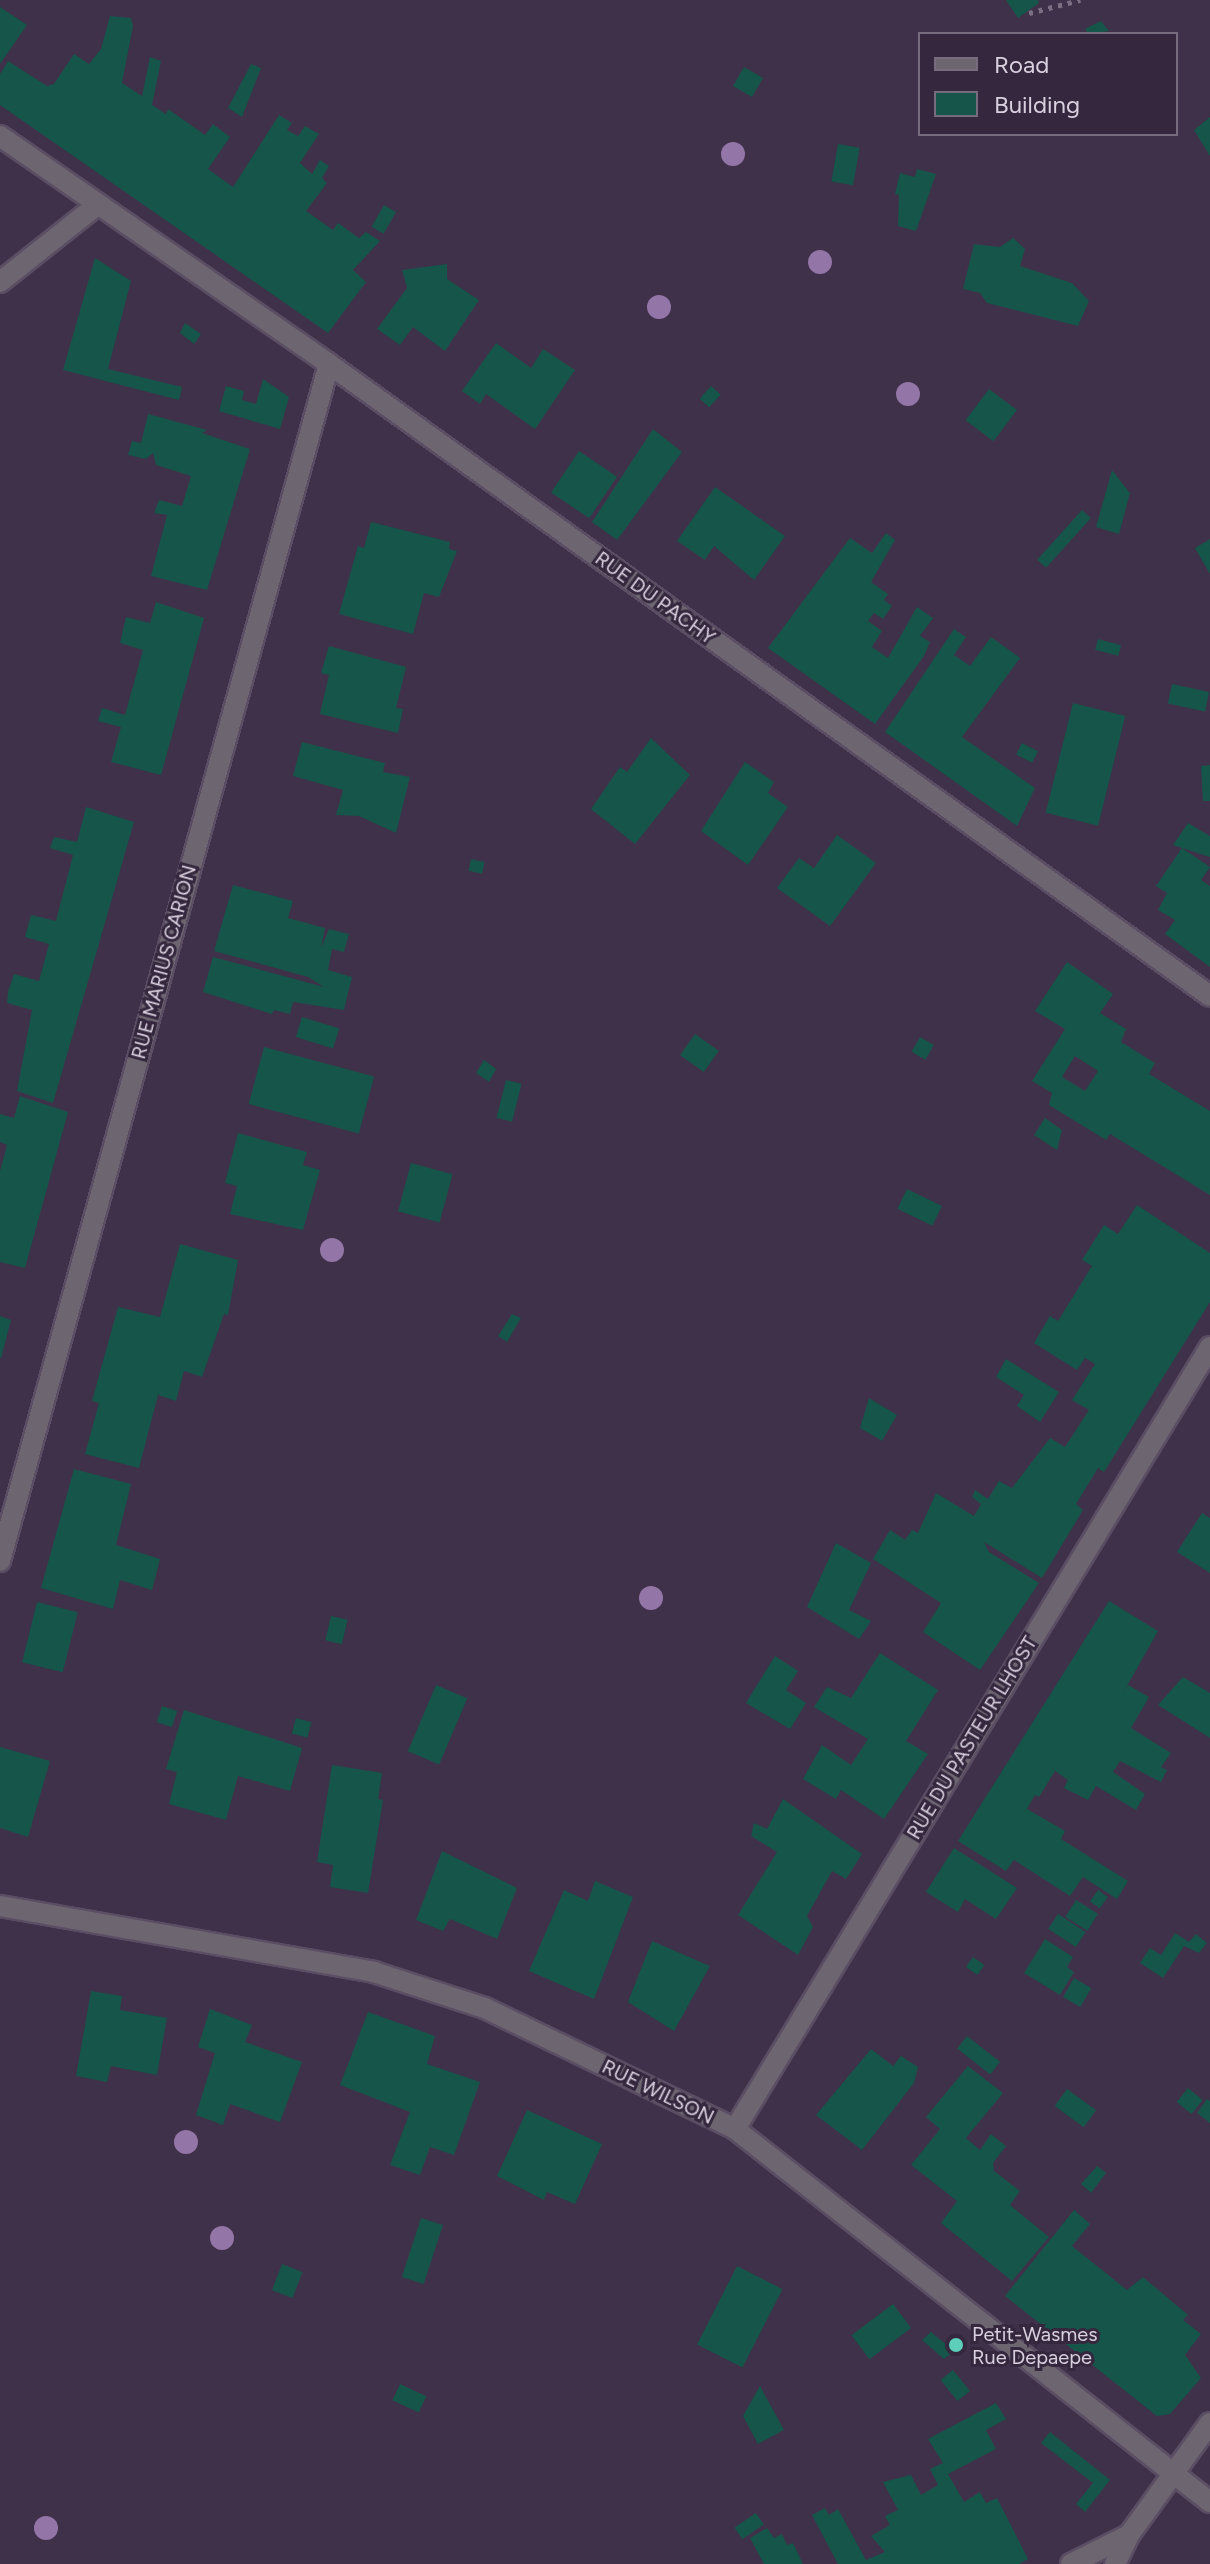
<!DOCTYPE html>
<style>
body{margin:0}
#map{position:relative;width:1210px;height:2564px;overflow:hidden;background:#3f3149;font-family:Figtree,sans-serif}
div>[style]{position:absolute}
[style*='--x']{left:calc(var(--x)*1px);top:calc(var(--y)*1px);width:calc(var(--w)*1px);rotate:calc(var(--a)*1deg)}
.building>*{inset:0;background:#16554a;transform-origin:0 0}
.path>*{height:5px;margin-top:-2.5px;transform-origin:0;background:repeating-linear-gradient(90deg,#7b6f84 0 4px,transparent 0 10px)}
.roads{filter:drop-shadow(2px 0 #5b4e64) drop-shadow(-2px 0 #5b4e64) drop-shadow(0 2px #5b4e64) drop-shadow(0 -2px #5b4e64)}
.minor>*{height:20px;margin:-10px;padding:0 10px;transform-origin:10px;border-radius:10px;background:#6d6671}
.trees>*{width:24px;height:24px;margin:-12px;border-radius:50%;background:#9475a8}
.dots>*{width:22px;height:22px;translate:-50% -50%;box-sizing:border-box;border:4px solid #35273e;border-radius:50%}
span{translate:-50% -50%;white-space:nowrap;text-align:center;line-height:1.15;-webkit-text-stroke:6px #35273e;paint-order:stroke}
.street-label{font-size:20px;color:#d9d0df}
.poi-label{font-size:20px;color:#d9d0df}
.left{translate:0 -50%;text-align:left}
.legend{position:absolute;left:918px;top:32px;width:260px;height:104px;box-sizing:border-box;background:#35273e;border:2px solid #776b7e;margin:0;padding:10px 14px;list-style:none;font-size:24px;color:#d9d0df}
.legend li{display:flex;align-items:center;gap:16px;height:40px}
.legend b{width:40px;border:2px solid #776b7e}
</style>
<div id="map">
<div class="building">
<i style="clip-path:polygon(1006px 0,1038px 0,1039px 3px,1018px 18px)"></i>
<i style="clip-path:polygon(0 7px,27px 25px,0 64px)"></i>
<i style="clip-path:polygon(110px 16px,131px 18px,133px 26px,122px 83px,142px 96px,150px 57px,161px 61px,152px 105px,166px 114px,168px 109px,205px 135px,213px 124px,230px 137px,208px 169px,233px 187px,279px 115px,292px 123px,287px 130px,298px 136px,305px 126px,319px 134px,300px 163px,312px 174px,320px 160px,329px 166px,322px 178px,327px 183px,306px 211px,333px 230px,338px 223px,359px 238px,366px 232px,380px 241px,353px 270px,366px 282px,328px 333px,0 105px,0 74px,8px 61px,47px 86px,54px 84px,74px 54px,89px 64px,101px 49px)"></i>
<i style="clip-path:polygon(1101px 21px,1109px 31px,1088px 34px,1085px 29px)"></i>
<i style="clip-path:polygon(251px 64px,261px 68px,242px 117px,228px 108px)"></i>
<i style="left:744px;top:67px;width:22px;height:22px;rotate:30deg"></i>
<i style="clip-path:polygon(1210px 117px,1210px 156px,1194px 130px)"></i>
<i style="left:838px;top:144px;width:22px;height:38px;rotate:10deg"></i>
<i style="clip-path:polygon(917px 169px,936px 174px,916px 231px,898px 226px,899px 195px,895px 194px,900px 173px,915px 177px)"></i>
<i style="left:384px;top:205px;width:14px;height:25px;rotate:30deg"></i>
<i style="clip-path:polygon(1013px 238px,1025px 249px,1020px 266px,1072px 283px,1089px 301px,1078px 326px,987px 303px,980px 293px,963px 289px,974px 244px,1000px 247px)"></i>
<i style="clip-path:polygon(95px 258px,131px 281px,108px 369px,182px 387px,179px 400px,63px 370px)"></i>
<i style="clip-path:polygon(447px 264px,447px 279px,479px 300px,445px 351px,413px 327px,400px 345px,377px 329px,407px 288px,402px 270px)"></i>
<i style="clip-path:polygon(185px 323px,201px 334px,194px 344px,180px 333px)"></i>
<i style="clip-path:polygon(496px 343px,531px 368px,543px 349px,575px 370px,535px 429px,486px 394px,480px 404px,462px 391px)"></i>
<i style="clip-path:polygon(263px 379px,289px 397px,280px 429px,219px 411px,226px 386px,244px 391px,242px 400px,256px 404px)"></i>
<i style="left:711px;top:386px;width:13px;height:17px;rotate:42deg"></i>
<i style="left:989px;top:389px;width:35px;height:39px;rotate:37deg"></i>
<i style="clip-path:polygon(148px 414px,207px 430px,202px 433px,250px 449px,207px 590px,151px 576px,167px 515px,154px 513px,159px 500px,182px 506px,191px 476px,156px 465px,153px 453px,146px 459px,128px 455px,132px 441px,141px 443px)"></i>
<i style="clip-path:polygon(653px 429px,682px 452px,617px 540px,592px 522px)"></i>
<i style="left:579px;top:451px;width:46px;height:50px;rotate:34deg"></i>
<i style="clip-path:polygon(1112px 470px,1130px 493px,1119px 534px,1096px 527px)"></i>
<i style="clip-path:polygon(715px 487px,785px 536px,754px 580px,714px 546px,705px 560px,677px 541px)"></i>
<i style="left:1082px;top:510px;width:12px;height:67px;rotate:42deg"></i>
<i style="clip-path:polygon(371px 522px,450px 542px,449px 549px,457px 551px,439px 597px,424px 593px,413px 634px,339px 614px,358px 546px,364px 548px)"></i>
<i style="clip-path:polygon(886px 533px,895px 540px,871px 582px,888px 594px,884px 600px,892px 606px,883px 619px,874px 613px,868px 621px,882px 631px,872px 647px,888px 658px,917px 607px,933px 618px,920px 636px,930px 642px,924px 656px,875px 724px,768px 648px,850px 538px,872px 553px)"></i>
<i style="clip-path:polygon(1210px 539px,1210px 574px,1195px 548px)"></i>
<i style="clip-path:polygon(156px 602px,204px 618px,161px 775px,111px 762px,121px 727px,98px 721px,102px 708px,125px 715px,143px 650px,120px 643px,126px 617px,150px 623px)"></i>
<i style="clip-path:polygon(954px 629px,966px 637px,954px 655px,970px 666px,991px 637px,1020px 658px,962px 737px,1035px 788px,1017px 826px,885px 732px)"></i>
<i style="left:1098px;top:639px;width:24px;height:11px;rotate:15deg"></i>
<i style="clip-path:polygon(329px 646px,406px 667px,396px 708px,403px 709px,398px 733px,320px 714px,329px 675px,321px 673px)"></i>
<i style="left:1172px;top:684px;width:38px;height:20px;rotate:12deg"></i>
<i style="left:1073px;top:703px;width:54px;height:113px;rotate:14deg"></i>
<i style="clip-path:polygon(651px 738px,690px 775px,635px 844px,591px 809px,620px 767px,627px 772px)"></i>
<i style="clip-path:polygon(302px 742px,385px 763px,383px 772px,410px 777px,396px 833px,359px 816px,336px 815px,343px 790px,293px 776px)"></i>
<i style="left:1022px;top:743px;width:18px;height:13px;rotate:27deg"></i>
<i style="clip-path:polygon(745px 762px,774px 782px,768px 793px,788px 807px,748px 865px,701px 831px)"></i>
<i style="clip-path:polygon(1210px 765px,1210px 801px,1203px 801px,1201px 766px)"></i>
<i style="clip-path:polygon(86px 807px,134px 822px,53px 1103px,17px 1091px,32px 1010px,7px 1003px,8px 992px,14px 974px,39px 981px,49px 944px,25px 937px,31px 915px,56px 921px,73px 855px,50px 848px,54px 837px,77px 842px)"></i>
<i style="clip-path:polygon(1188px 823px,1210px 836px,1210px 857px,1173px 845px)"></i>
<i style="clip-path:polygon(837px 835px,876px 863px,830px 926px,777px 888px,799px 858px,814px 868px)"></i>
<i style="clip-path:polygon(1182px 848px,1210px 867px,1201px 880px,1210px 886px,1210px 967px,1165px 934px,1175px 920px,1158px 910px,1167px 893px,1156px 886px)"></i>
<i style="left:471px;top:859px;width:14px;height:12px;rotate:12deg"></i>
<i style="clip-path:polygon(233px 885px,293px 901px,288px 918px,325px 928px,321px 948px,329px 929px,349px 934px,344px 952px,332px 949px,328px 970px,352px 977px,344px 1010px,293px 1002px,290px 1014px,274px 1010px,272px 1014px,203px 992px,213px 957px,324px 987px,308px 977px,214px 951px)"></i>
<i style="clip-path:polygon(evenodd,1067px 962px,1113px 994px,1100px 1013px,1126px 1029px,1121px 1042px,1155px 1063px,1149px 1074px,1210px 1111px,1210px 1195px,1110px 1134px,1106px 1140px,1049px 1105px,1052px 1093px,1032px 1081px,1065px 1029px,1035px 1011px,1067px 962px,1075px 1056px,1098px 1071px,1085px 1091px,1062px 1077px,1075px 1056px)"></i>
<i style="left:302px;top:1017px;width:39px;height:21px;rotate:17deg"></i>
<i style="left:695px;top:1034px;width:29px;height:26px;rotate:35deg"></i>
<i style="left:920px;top:1037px;width:16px;height:17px;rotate:30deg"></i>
<i style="left:264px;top:1047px;width:114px;height:59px;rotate:15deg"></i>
<i style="clip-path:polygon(484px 1060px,496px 1069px,489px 1082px,476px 1073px)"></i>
<i style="left:506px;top:1080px;width:16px;height:39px;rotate:14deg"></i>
<i style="clip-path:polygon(20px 1096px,68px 1112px,25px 1268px,0 1262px,0 1171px,7px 1145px,0 1142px,0 1114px,14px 1118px)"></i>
<i style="clip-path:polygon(1045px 1118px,1062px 1130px,1057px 1150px,1034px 1135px)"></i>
<i style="clip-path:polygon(238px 1133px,307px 1152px,303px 1165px,320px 1170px,303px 1230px,230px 1214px,237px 1186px,225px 1183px)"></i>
<i style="left:411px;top:1163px;width:43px;height:50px;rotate:15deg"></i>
<i style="left:907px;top:1189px;width:39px;height:22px;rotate:26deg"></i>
<i style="clip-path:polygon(1137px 1205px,1210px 1253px,1210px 1302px,1104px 1472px,1098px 1468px,1076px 1504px,1083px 1510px,1042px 1578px,984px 1542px,989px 1552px,1039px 1583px,980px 1670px,923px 1632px,941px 1603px,873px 1559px,890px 1530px,905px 1540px,912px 1530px,918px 1533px,936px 1493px,974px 1516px,981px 1504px,972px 1497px,975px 1490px,988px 1499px,999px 1481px,1012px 1488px,1050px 1438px,1065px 1447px,1089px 1410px,1072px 1400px,1095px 1364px,1085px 1358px,1077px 1370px,1034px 1343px,1050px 1316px,1058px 1321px,1092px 1266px,1082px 1260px,1104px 1225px,1118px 1234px)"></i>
<i style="clip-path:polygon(180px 1244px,238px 1260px,228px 1315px,224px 1314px,202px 1377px,184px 1371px,176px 1401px,158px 1395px,139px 1468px,85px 1454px,99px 1403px,92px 1401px,118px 1307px,160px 1317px)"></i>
<i style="clip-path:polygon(512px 1314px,521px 1318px,507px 1342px,498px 1336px)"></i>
<i style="clip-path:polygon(0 1316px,11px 1320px,1px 1358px,0 1358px)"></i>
<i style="clip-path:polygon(1006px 1359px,1059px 1392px,1040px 1422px,1017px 1406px,1024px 1395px,996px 1377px)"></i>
<i style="clip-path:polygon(869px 1398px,897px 1415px,882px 1441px,860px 1428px)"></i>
<i style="clip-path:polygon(74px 1469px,131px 1484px,116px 1545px,160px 1559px,152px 1590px,120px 1580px,113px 1609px,41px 1588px)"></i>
<i style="clip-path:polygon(1202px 1513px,1210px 1518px,1210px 1573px,1177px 1552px)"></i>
<i style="clip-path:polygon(836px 1543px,871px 1563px,849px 1610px,871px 1621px,859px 1639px,807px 1607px)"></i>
<i style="clip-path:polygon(1109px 1601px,1158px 1631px,1123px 1693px,1128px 1685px,1149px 1697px,1131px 1728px,1171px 1753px,1161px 1767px,1167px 1770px,1161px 1782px,1120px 1761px,1113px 1772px,1145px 1794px,1136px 1810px,1096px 1786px,1088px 1800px,1064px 1788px,1068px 1780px,1055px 1771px,1039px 1797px,1035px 1795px,1027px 1809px,1065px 1831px,1061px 1839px,1128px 1881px,1117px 1899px,1083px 1877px,1070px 1896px,1014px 1860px,1006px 1871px,958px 1841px)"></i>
<i style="left:37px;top:1602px;width:42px;height:62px;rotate:14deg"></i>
<i style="left:331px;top:1616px;width:17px;height:25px;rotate:13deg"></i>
<i style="clip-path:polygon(880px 1653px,938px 1690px,906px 1741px,928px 1754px,884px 1819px,841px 1790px,836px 1799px,803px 1779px,822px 1745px,851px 1765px,868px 1739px,814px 1707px,827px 1687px,851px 1698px)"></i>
<i style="clip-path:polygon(775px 1656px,798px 1671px,786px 1690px,806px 1703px,790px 1729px,746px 1703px)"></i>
<i style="clip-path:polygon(1183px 1677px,1210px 1693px,1210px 1738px,1158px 1705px)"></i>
<i style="left:436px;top:1685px;width:34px;height:72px;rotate:23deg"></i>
<i style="left:162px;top:1706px;width:16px;height:17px;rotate:18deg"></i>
<i style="clip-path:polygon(184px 1710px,302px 1748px,290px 1791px,238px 1776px,226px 1820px,169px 1804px,177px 1772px,166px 1769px)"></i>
<i style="left:296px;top:1718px;width:16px;height:16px;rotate:15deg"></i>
<i style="clip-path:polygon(0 1747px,50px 1761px,28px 1837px,0 1828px)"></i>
<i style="clip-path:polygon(332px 1765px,382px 1773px,378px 1799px,383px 1800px,368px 1893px,330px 1887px,333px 1865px,317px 1862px)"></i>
<i style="clip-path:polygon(783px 1799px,862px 1854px,846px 1879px,832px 1871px,807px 1916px,813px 1927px,798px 1955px,738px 1915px,777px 1852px,751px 1836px,754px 1823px,767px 1829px)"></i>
<i style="clip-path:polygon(954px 1848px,1017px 1888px,996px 1919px,965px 1899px,958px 1912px,926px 1892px)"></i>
<i style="clip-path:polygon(442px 1851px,517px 1888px,497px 1939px,450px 1919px,443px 1931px,416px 1920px)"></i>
<i style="clip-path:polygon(595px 1881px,633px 1897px,594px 1999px,529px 1971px,564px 1890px,588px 1901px)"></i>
<i style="left:1098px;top:1890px;width:12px;height:14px;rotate:35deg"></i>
<i style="left:1076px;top:1900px;width:26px;height:20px;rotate:32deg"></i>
<i style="left:1058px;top:1914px;width:33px;height:18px;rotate:33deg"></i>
<i style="clip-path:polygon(1175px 1933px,1189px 1942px,1196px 1934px,1207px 1943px,1199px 1953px,1184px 1946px,1163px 1978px,1140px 1963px,1150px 1948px,1161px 1955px)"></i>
<i style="clip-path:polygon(1045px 1939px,1073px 1957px,1067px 1967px,1074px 1972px,1060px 1995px,1024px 1973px)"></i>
<i style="clip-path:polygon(652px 1941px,710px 1966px,674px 2031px,628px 2002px)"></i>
<i style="left:973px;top:1957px;width:14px;height:12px;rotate:36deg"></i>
<i style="left:1074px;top:1978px;width:20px;height:22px;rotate:30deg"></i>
<i style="clip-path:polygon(91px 1991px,122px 1996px,120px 2010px,167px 2018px,157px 2075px,111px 2066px,107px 2082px,76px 2076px)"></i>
<i style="clip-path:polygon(210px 2009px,252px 2025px,245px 2042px,302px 2062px,280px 2122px,230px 2104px,223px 2125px,196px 2115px,215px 2053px,198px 2047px)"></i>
<i style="clip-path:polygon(368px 2012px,435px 2036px,427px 2064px,480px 2082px,454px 2155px,430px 2147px,420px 2175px,390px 2165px,410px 2112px,340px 2085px)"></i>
<i style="left:967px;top:2036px;width:42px;height:16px;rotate:38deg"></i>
<i style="clip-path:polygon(871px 2049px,893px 2066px,901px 2056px,918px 2067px,914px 2083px,862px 2150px,816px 2115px)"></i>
<i style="clip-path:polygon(968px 2066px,1003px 2093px,966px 2138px,980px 2150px,991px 2134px,1006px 2146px,993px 2163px,994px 2171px,1020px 2191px,1010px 2205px,1049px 2237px,1012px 2281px,941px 2223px,957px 2201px,911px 2165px,940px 2129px,926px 2117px)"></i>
<i style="left:1188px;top:2088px;width:19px;height:18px;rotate:39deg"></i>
<i style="left:1067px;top:2089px;width:36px;height:21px;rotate:36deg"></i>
<i style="clip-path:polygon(1207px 2099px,1210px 2101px,1210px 2123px,1197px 2113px)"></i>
<i style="clip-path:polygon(527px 2110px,602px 2144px,575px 2204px,547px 2192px,544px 2200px,497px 2176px)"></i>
<i style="clip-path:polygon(1097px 2166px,1106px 2173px,1091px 2193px,1081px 2184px)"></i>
<i style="clip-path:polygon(1074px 2210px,1090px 2224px,1072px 2246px,1127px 2290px,1143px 2277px,1188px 2315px,1183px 2320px,1201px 2334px,1185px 2355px,1201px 2378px,1170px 2414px,1157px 2416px,1005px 2296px)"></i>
<i style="left:421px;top:2218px;width:23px;height:62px;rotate:18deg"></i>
<i style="left:282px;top:2264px;width:22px;height:28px;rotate:21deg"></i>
<i style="left:737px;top:2266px;width:51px;height:88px;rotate:27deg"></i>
<i style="left:893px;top:2304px;width:30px;height:52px;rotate:53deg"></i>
<i style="clip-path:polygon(931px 2332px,954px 2351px,944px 2359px,922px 2340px)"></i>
<i style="left:953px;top:2370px;width:27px;height:16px;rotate:51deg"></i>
<i style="left:400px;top:2384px;width:29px;height:18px;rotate:25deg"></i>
<i style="clip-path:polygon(760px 2386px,784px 2430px,758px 2444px,743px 2416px)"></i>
<i style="clip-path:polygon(996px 2403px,1006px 2419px,986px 2430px,996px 2449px,948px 2474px,964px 2502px,980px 2492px,986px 2503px,997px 2498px,1028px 2559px,1019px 2564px,838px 2564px,812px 2515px,825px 2508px,829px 2515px,838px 2509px,866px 2560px,885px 2552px,871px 2536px,890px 2525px,885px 2516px,898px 2510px,883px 2482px,911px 2475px,921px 2495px,938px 2485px,930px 2469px,943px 2463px,928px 2439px)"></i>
<i style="clip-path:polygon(1050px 2432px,1110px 2480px,1085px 2512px,1076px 2504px,1093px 2483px,1041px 2443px)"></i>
<i style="left:756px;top:2513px;width:14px;height:26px;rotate:56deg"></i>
<i style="clip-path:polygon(767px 2528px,774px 2538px,782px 2534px,787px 2545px,793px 2543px,803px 2564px,764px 2564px,750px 2538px)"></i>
</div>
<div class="path">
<i style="--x:1029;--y:13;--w:53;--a:-14.3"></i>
</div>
<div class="roads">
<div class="minor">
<i style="--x:0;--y:136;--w:400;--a:34.7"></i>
<i style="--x:329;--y:364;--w:1084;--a:35.65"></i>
<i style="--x:0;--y:282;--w:122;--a:-38.4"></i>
<i style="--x:0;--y:1561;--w:1241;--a:-74.63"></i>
<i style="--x:0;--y:1906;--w:380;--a:10"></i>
<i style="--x:374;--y:1972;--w:117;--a:18"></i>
<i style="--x:485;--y:2008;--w:278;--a:25.8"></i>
<i style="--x:735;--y:2129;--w:604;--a:38.14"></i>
<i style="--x:735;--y:2129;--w:915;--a:-58.72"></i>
<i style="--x:1071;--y:2564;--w:65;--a:-26.6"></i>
<i style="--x:1115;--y:2564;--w:32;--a:-64"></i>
<i style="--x:1129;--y:2535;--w:138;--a:-54.1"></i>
</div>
</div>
<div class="trees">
<i style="left:733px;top:154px"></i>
<i style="left:820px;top:262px"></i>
<i style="left:659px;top:307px"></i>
<i style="left:908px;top:394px"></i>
<i style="left:332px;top:1250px"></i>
<i style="left:651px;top:1598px"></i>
<i style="left:186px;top:2142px"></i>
<i style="left:222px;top:2238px"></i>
<i style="left:46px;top:2528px"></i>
</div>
<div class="dots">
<i style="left:956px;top:2345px;background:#5dceb9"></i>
</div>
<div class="street-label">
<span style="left:655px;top:598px;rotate:36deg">RUE DU PACHY</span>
<span style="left:164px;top:962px;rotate:-75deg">RUE MARIUS CARION</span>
<span style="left:972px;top:1738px;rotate:-59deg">RUE DU PASTEUR LHOST</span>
<span style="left:658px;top:2092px;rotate:26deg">RUE WILSON</span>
</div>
<div class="poi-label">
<span class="left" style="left:972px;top:2346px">Petit-Wasmes<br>Rue Depaepe</span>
</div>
<ul class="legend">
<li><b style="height:10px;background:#6d6671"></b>Road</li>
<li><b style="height:22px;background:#16554a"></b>Building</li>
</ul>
</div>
